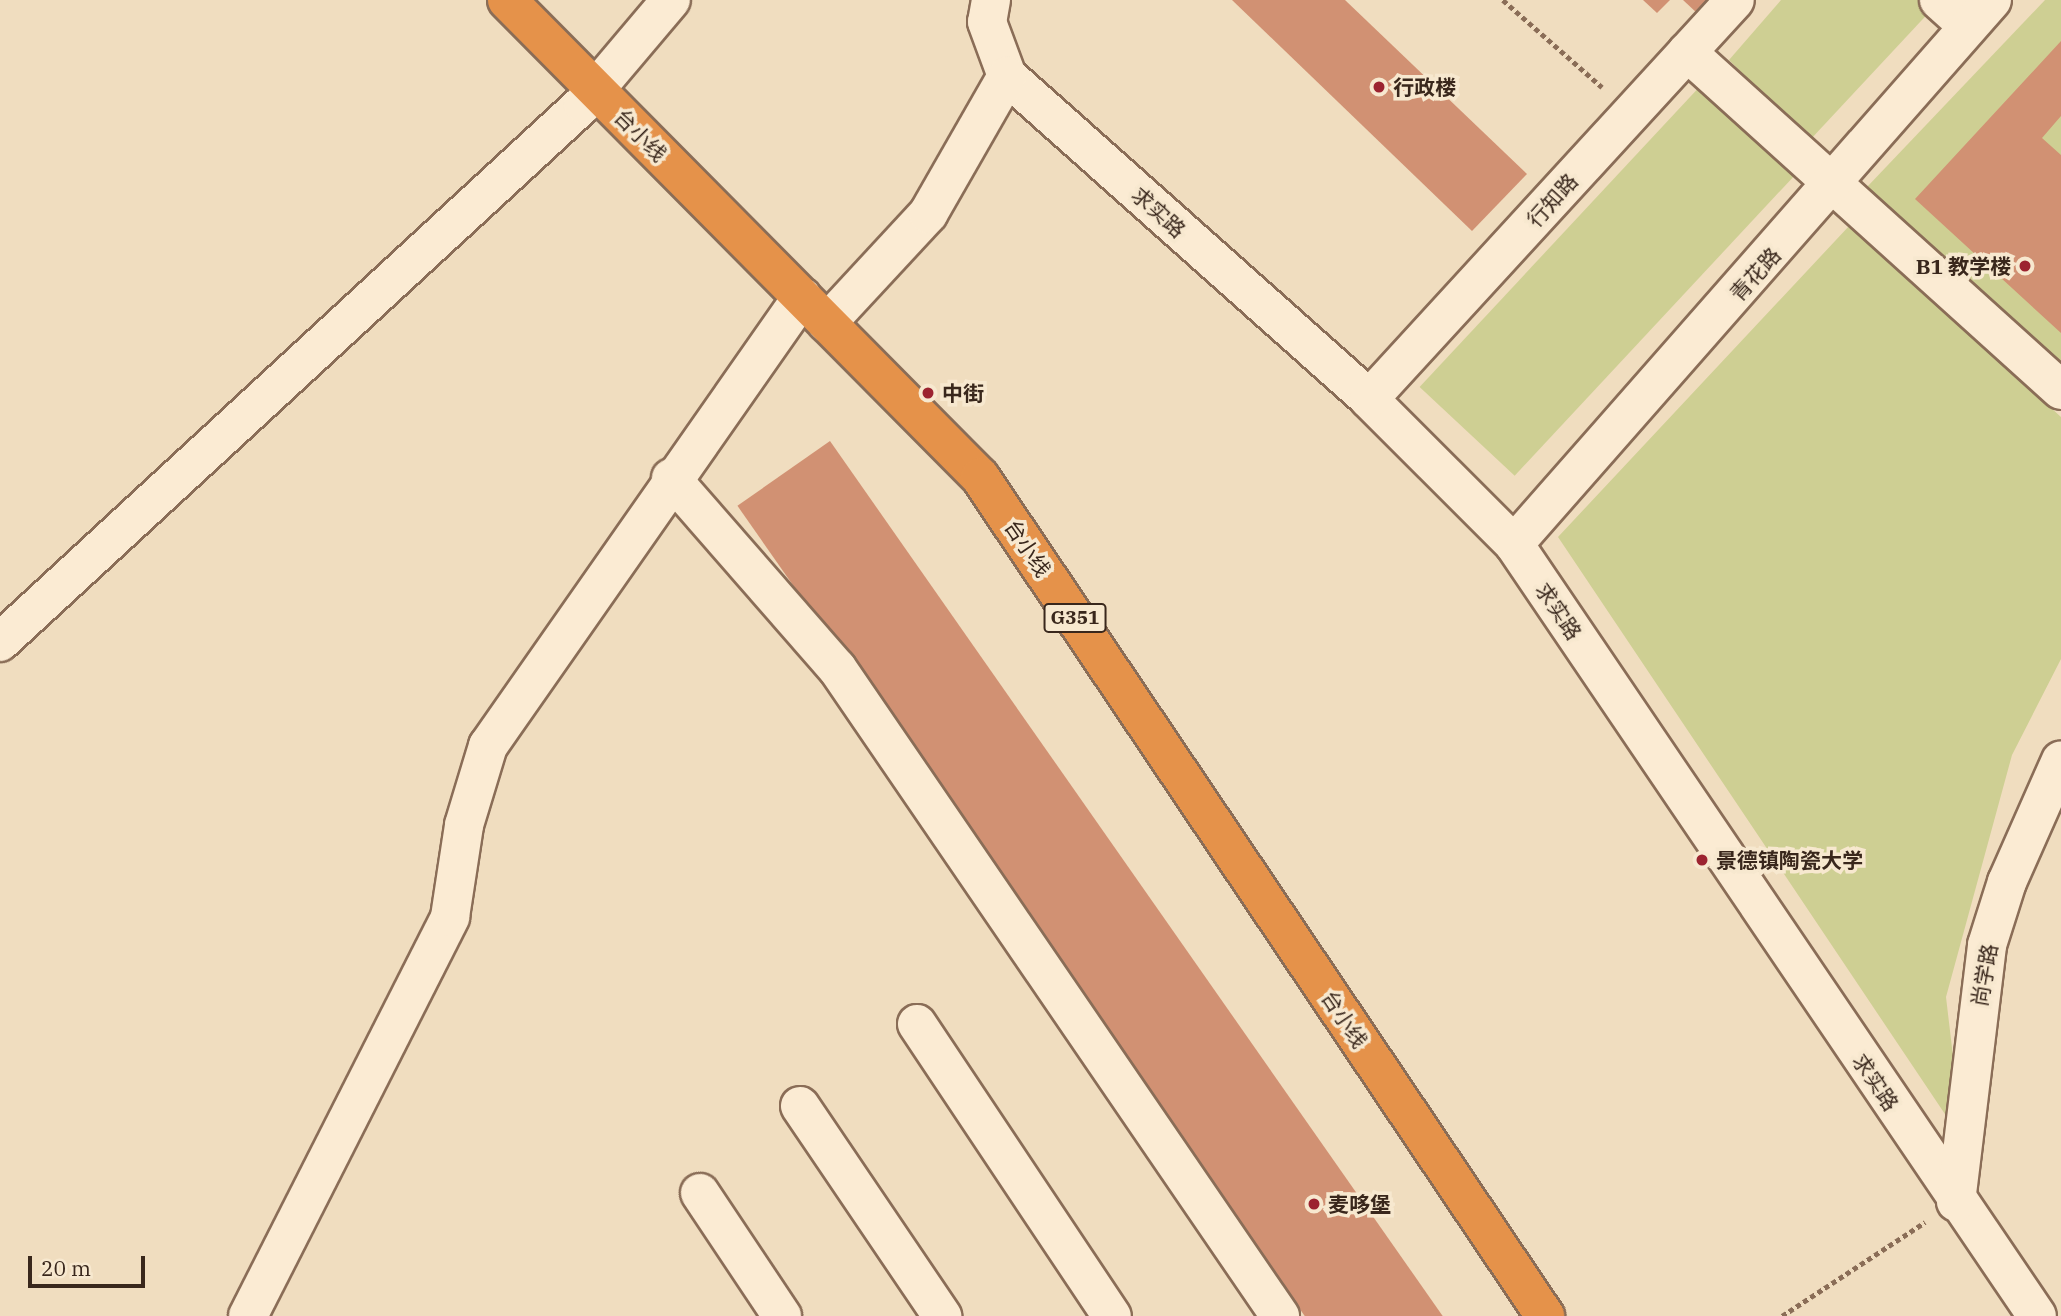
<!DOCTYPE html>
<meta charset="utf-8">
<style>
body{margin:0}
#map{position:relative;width:2061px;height:1316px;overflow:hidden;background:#f0ddbf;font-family:"IBM Plex Serif","Noto Sans SC",serif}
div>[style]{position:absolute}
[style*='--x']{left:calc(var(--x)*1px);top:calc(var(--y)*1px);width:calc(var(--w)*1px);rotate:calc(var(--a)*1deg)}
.green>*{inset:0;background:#cecf93;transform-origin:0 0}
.building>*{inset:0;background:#d19173;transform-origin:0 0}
.path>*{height:4.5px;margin-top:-2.25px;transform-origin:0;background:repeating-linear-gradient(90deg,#8a6d57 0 5px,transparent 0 8.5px)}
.roads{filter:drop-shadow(2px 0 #8a6d57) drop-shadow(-2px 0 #8a6d57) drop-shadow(0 2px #8a6d57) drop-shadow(0 -2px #8a6d57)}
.minor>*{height:38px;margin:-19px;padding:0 19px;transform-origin:19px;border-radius:19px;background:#fbebd3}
.highway>*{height:38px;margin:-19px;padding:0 19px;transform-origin:19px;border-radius:19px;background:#e5924a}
.dots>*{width:19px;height:19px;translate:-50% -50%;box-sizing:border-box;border:4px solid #f7e8cf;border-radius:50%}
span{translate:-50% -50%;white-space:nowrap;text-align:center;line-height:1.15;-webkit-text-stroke:7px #f7e8cf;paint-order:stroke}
.shield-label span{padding:2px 5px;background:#f7e8cf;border:2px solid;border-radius:5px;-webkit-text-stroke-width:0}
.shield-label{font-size:19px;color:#39271c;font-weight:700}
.poi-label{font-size:21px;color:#39271c;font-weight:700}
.left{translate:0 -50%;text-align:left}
.right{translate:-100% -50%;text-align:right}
.street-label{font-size:21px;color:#39271c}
.scale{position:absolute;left:28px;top:1256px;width:117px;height:32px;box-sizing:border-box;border:4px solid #39271c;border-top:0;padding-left:9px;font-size:21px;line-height:24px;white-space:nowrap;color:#39271c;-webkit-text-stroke:5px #f7e8cf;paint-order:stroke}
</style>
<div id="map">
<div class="green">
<i style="clip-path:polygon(1781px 0,1928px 0,1935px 6px,1810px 140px,1729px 60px)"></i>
<i style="clip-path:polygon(2045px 0,2061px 0,2061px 368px,1867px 187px)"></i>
<i style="left:1704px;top:82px;width:130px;height:417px;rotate:43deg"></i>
<i style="clip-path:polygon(1850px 225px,2061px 417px,2061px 659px,2012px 755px,1946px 997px,1963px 1141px,1558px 537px)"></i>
</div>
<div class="building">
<i style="clip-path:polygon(1232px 0,1345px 0,1527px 174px,1472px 231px)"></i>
<i style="clip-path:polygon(1643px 0,1670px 0,1657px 13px)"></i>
<i style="clip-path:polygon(1683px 0,1712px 0,1698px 14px)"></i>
<i style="clip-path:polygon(2061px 41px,2061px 116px,2042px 138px,2061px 155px,2061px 333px,1915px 199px)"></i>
<i style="left:830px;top:441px;width:1075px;height:113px;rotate:55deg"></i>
</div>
<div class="path">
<i style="--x:1503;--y:0;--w:132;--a:41.3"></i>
<i style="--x:1782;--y:1316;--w:171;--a:-33.3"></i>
</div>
<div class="roads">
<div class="minor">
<i style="--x:991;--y:0;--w:22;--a:100"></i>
<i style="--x:987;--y:22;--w:58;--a:69.7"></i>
<i style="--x:1007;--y:76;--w:485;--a:41.7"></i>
<i style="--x:1369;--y:399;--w:205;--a:45"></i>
<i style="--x:1514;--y:544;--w:932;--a:55.88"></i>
<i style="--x:1939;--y:0;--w:39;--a:42"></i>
<i style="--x:1687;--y:52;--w:504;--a:42.11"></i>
<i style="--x:827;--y:323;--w:149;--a:-47.2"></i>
<i style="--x:928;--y:214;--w:159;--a:-60.2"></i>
<i style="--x:1369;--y:399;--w:541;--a:-47.47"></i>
<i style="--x:671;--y:478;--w:252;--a:48.9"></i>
<i style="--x:837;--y:668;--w:785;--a:55.64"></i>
<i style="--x:1514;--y:544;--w:724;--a:-48.69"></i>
<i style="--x:0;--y:642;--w:793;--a:-42.7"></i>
<i style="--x:583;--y:104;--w:136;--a:-49.8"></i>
<i style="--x:917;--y:1024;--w:351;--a:56.3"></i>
<i style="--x:800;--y:1106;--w:254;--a:55.9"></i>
<i style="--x:700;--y:1193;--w:148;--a:56.3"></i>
<i style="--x:1956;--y:1202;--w:259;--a:-83.1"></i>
<i style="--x:1987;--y:945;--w:66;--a:-72.4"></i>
<i style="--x:2007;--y:882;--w:133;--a:-66.1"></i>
<i style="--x:248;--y:1316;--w:447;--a:-63.1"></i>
<i style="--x:450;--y:917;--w:93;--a:-81.3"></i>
<i style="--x:464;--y:825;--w:83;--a:-73.1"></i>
<i style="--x:488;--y:746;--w:548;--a:-55.03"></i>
</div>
<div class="highway">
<i style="--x:507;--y:0;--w:672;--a:45.24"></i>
<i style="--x:980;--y:477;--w:1012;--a:56.04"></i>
</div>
</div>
<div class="dots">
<i style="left:1379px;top:87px;background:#9c2330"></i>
<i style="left:2025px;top:266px;background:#9c2330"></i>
<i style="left:928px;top:393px;background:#9c2330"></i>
<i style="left:1702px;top:860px;background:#9c2330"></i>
<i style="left:1314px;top:1204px;background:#9c2330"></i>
</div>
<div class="shield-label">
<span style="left:1075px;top:618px">G351</span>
</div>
<div class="poi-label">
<span class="left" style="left:1393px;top:87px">行政楼</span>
<span class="right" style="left:2011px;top:266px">B1 教学楼</span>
<span class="left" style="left:942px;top:393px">中街</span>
<span class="left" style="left:1716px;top:860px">景德镇陶瓷大学</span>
<span class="left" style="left:1328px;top:1204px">麦哆堡</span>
</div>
<div class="street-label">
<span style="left:641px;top:135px;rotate:45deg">台小线</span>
<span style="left:1552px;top:200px;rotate:-48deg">行知路</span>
<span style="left:1159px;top:212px;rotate:42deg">求实路</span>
<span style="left:1755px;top:274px;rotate:-48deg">青花路</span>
<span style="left:1028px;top:548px;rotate:56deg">台小线</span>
<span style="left:1559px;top:611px;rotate:56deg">求实路</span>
<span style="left:1984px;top:975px;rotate:-80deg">尚学路</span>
<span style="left:1345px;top:1019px;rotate:56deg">台小线</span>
<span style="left:1876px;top:1082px;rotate:56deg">求实路</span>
</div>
<div class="scale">20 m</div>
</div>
